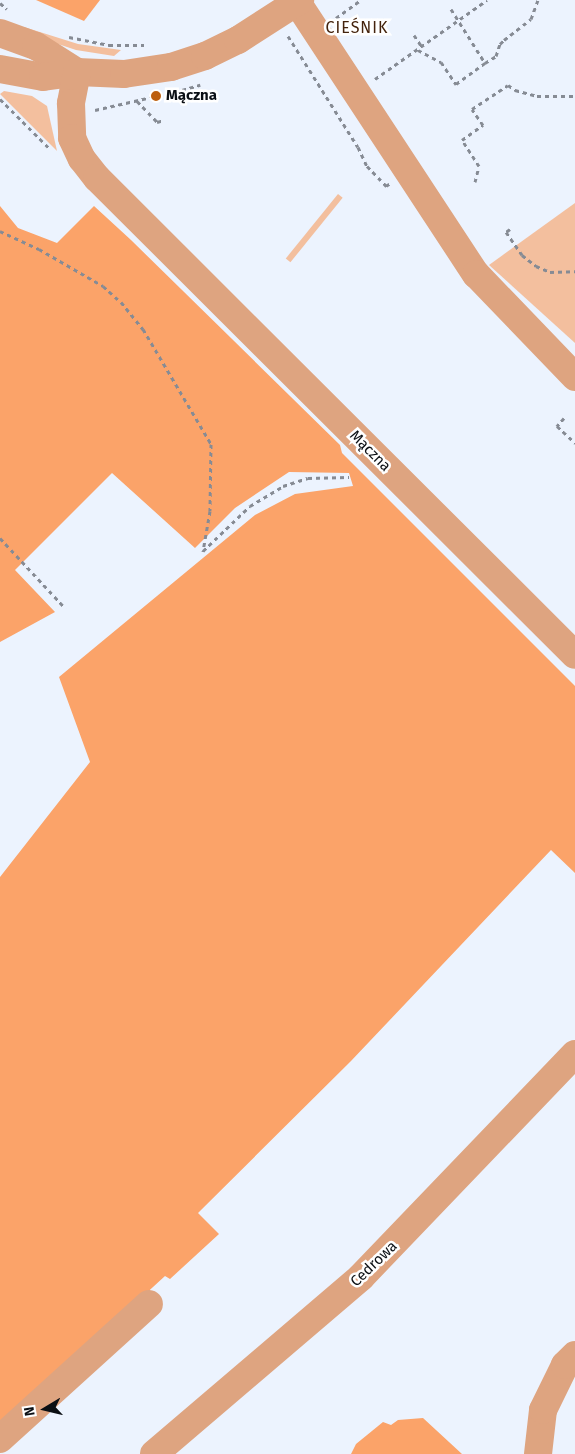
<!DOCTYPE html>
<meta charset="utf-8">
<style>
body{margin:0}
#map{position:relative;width:575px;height:1454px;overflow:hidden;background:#ecf3fe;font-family:"Fira Sans",sans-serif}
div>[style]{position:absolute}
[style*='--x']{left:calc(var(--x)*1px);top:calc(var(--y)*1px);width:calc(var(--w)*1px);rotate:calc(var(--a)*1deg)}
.green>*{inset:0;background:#f3bf9e;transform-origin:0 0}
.forest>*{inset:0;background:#fba369}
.path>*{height:3px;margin-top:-1.5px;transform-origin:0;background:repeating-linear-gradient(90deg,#868b94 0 4px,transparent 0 8px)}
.minor>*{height:28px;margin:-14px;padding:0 14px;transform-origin:14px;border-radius:14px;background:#dea480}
.dots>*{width:14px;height:14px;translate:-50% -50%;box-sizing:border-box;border:2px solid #fff;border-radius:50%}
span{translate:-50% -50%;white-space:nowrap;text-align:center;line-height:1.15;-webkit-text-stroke:5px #fff;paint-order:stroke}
.poi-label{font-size:15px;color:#0b0f14;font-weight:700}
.left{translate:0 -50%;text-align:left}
.street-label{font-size:15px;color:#0b0f14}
.neighbourhood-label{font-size:16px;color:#44230d;letter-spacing:1px}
.north{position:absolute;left:20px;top:1384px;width:50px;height:50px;-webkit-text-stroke:4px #fff;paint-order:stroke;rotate:261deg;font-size:14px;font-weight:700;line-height:20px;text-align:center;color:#0b0f14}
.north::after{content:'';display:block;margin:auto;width:18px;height:22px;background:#0b0f14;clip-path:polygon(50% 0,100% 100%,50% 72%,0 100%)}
</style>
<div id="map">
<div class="green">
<i style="clip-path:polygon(24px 27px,78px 44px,121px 50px,114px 56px,76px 50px,19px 31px)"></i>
<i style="clip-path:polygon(4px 91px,32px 96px,47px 106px,57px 151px,0 94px)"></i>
<i style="left:338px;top:194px;width:6px;height:83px;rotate:39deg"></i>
<i style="clip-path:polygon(575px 203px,575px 343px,489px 265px)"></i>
</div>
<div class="forest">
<i style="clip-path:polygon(36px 0,100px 0,84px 21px)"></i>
<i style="clip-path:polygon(0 206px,18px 228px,57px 243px,94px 206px,131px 240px,340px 445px,342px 453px,575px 686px,575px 873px,551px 850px,351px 1061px,198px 1213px,219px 1234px,170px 1279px,165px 1276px,80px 1354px,0 1434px,0 877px,90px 762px,59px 677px,255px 515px,295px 494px,353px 486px,349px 473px,289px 472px,235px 508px,195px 548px,112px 473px,15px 570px,55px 612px,0 642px)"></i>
<i style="clip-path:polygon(423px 1418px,462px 1454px,351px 1454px,356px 1444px,383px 1422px,391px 1425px,398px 1420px)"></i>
</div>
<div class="path">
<i style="--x:0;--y:3;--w:9;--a:41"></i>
<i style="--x:451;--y:9;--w:64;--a:57.8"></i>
<i style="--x:485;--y:63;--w:13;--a:-32"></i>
<i style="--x:496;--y:56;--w:13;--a:-72"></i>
<i style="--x:500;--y:44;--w:6;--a:-45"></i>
<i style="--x:504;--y:40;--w:34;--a:-38"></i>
<i style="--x:531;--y:19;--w:20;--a:-70"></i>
<i style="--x:336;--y:18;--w:31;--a:-36"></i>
<i style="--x:414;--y:35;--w:14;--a:56"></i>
<i style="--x:288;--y:36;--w:131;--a:57.8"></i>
<i style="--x:69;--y:37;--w:41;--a:11.3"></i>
<i style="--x:109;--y:45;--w:35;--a:0"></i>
<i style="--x:418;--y:50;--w:26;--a:28"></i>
<i style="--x:441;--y:62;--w:27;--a:56"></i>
<i style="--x:456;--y:84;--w:36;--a:-36"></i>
<i style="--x:375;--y:79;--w:137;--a:-35.2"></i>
<i style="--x:182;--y:90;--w:19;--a:-16"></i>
<i style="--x:0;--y:99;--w:69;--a:45"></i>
<i style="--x:137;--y:101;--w:29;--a:46"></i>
<i style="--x:157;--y:122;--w:7;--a:-16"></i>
<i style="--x:95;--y:110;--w:76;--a:-12.9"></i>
<i style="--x:358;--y:147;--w:21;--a:65"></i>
<i style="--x:367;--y:166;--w:28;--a:46"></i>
<i style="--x:386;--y:186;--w:4;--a:-34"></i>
<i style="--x:475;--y:182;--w:16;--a:-76"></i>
<i style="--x:479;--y:166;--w:31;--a:-123"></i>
<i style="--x:462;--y:140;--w:26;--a:-36"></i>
<i style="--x:483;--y:125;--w:19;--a:-125"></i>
<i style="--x:472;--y:109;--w:43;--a:-33.7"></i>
<i style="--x:508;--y:85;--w:9;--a:36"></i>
<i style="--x:515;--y:90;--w:23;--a:15"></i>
<i style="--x:537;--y:96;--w:38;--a:0"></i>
<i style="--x:510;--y:229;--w:5;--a:143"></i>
<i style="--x:506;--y:232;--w:28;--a:55"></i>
<i style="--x:522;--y:255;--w:18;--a:38"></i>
<i style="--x:536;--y:266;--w:15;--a:23"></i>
<i style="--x:550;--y:272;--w:25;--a:-2"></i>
<i style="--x:0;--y:231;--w:43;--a:24.8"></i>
<i style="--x:39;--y:249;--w:74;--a:30"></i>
<i style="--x:103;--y:286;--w:24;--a:42"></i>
<i style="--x:121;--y:302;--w:35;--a:51"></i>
<i style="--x:143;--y:329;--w:134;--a:59.4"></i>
<i style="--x:211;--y:444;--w:67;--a:90.9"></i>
<i style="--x:210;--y:511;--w:41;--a:99.9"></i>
<i style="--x:203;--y:551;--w:65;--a:-43.8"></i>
<i style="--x:250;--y:506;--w:39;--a:-31"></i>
<i style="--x:283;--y:486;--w:26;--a:-18"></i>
<i style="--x:308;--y:478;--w:41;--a:-1.4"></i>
<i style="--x:564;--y:418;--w:11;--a:131"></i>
<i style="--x:557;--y:426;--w:25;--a:43"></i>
<i style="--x:0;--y:538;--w:96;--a:47.1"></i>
</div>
<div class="minor">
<i style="--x:297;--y:2;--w:326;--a:56.7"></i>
<i style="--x:476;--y:274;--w:143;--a:46.1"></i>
<i style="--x:0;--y:33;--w:38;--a:20"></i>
<i style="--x:36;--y:46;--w:49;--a:32.4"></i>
<i style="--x:0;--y:69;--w:44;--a:10.5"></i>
<i style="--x:43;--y:77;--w:34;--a:-8"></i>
<i style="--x:77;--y:72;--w:47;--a:2.4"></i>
<i style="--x:124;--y:74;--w:48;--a:-8.5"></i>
<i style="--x:171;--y:67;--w:36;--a:-18"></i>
<i style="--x:205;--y:56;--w:37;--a:-26"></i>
<i style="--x:238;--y:40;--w:74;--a:-32.8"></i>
<i style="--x:77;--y:72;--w:32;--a:101"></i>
<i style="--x:71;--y:103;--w:35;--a:88"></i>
<i style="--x:72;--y:138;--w:23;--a:65"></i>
<i style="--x:82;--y:159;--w:24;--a:52"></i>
<i style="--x:97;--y:178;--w:675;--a:44.94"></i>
<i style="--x:0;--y:1439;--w:201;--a:-42.2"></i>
<i style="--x:154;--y:1454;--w:272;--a:-40.5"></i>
<i style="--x:361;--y:1277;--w:309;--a:-46.2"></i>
<i style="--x:538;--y:1454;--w:44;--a:-83.5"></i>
<i style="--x:543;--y:1410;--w:50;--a:-63.9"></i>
<i style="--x:565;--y:1365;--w:14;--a:-45"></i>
</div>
<div class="dots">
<i style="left:156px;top:96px;background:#bc5f0f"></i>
</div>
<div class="poi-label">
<span class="left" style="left:166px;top:96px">Mączna</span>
</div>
<div class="street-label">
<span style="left:370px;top:451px;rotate:45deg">Mączna</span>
<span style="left:374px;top:1264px;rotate:-44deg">Cedrowa</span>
</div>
<div class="neighbourhood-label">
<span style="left:357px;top:28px">CIEŚNIK</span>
</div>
<div class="north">N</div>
</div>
